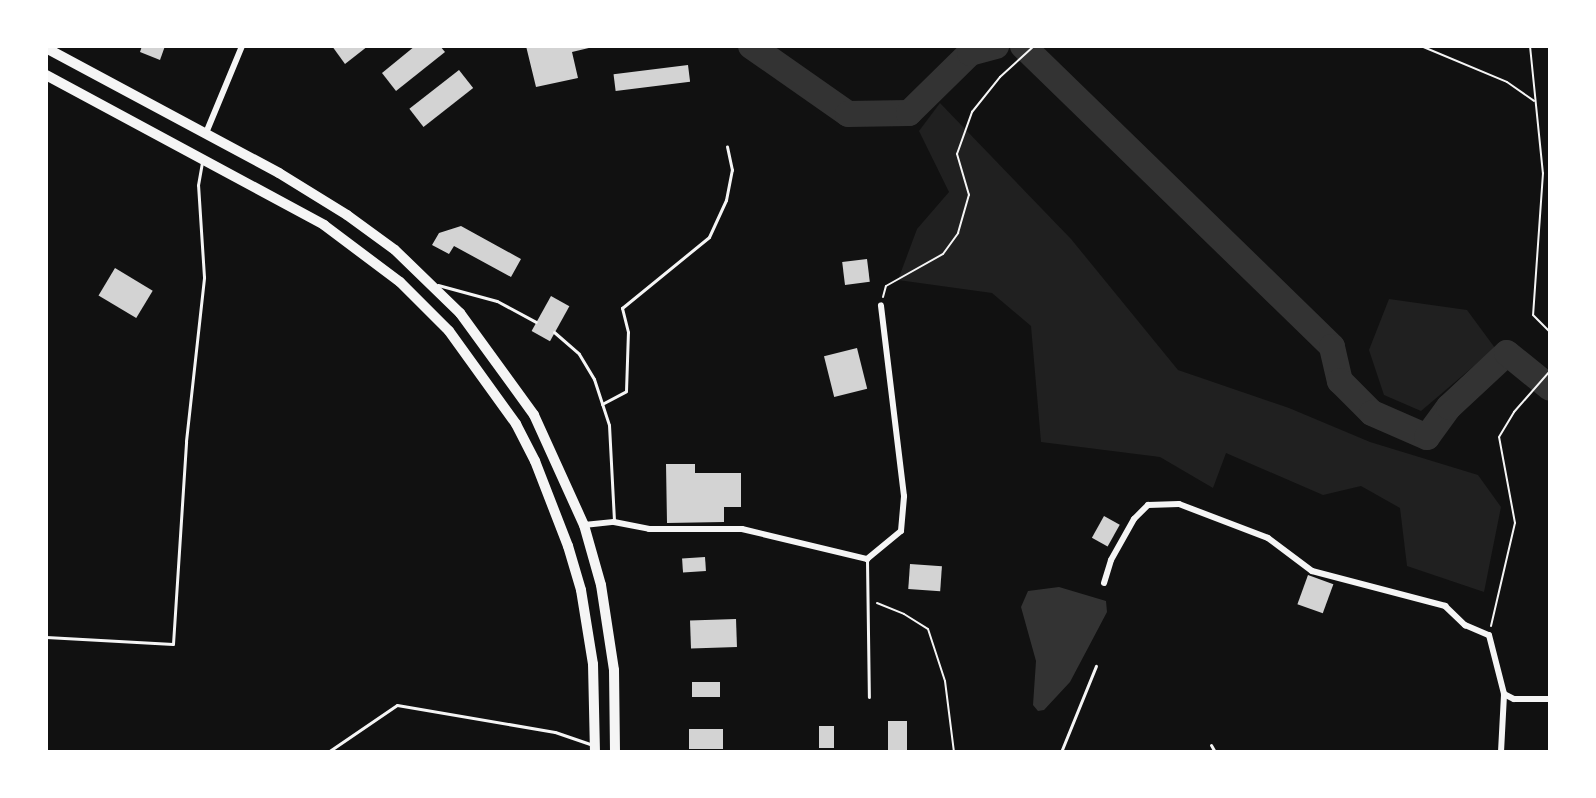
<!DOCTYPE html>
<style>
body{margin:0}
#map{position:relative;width:1596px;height:798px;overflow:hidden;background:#111;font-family:Rubik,sans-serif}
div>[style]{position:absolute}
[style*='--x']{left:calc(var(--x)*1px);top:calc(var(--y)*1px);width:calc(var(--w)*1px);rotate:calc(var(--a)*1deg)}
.green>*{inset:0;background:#202020}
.water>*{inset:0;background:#333}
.river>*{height:26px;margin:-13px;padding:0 13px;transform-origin:13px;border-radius:13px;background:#333}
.building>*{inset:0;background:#d3d3d3;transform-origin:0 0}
.path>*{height:2px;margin:-1px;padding:0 1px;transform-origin:1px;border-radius:1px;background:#f5f5f5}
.service>*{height:3px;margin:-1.5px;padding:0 1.5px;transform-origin:1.5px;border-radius:1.5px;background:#f5f5f5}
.minor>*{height:6px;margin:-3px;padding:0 3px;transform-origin:3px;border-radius:3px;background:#f5f5f5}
.trunk>*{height:10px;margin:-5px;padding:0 5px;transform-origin:5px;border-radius:5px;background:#f5f5f5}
span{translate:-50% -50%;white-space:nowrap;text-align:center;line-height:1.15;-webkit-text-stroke:4.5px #fff;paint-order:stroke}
.frame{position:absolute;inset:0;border:48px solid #fff;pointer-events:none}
</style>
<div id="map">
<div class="green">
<i style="clip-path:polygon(940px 103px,1071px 239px,1178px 370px,1289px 408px,1370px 442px,1478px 475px,1501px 507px,1484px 592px,1407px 566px,1400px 508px,1361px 486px,1323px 495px,1226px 453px,1213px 488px,1160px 457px,1041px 442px,1031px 326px,992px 293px,898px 280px,917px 229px,949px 192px,919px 131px)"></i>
<i style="clip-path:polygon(1389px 299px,1467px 310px,1495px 348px,1421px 411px,1384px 395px,1369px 350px)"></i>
</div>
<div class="water">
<i style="clip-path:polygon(1059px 587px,1106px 601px,1107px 612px,1070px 682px,1044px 710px,1038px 711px,1033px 705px,1036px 661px,1021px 607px,1028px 591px)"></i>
</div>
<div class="river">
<i style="--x:751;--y:46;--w:118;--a:35"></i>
<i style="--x:848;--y:114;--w:61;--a:-0.9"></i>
<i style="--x:909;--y:113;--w:86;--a:-44.5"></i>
<i style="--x:970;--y:53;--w:27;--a:-15"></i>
<i style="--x:1023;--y:46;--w:431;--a:44.2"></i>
<i style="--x:1332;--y:347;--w:35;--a:77"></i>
<i style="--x:1340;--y:381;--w:45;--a:45"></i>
<i style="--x:1372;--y:413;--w:60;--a:23.6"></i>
<i style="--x:1427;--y:437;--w:37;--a:-54"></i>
<i style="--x:1449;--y:407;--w:79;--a:-43"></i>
<i style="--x:1507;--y:353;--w:55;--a:39.1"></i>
</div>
<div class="building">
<i style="clip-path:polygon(142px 46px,165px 46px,160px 60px,140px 52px)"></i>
<i style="clip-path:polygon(332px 46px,368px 46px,345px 64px)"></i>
<i style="clip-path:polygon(415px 46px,440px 46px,445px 52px,396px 91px,382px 73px)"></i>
<i style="clip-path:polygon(526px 46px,593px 46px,593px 47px,572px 52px,578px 78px,536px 87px)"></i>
<i style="left:688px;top:65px;width:17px;height:75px;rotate:83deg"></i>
<i style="left:459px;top:70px;width:23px;height:63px;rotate:52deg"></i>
<i style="clip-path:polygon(461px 226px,521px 259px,511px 277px,454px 246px,449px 254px,432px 245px,439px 233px)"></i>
<i style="left:867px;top:259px;width:23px;height:25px;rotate:83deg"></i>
<i style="left:115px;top:268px;width:44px;height:32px;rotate:31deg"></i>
<i style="left:551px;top:296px;width:21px;height:40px;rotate:29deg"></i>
<i style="left:857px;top:348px;width:42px;height:34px;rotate:76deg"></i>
<i style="clip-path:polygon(666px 464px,695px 464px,695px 473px,741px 473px,741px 507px,724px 507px,724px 522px,667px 523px)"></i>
<i style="left:1104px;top:516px;width:18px;height:25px;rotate:29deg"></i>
<i style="left:705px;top:557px;width:14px;height:23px;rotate:86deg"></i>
<i style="left:910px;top:564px;width:32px;height:25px;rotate:4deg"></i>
<i style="left:1308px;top:575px;width:27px;height:31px;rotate:20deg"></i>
<i style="left:736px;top:619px;width:28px;height:46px;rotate:88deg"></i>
<i style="left:720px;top:682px;width:15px;height:28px;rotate:90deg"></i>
<i style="left:888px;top:721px;width:19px;height:30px"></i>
<i style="left:819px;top:726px;width:15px;height:22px"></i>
<i style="left:689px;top:729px;width:34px;height:20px"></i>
</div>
<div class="path">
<i style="--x:1421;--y:46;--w:93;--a:22.7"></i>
<i style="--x:1507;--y:82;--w:33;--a:35"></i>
<i style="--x:1530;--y:46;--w:128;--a:84.2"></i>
<i style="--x:1543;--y:173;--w:142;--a:94"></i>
<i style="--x:1533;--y:315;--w:24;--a:45"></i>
<i style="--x:883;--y:297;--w:11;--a:-75"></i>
<i style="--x:886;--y:286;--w:65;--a:-29.3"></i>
<i style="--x:943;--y:254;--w:26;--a:-54"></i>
<i style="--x:958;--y:233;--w:40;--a:-74"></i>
<i style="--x:969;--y:195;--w:43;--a:-106.3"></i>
<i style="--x:957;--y:154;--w:45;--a:-70.3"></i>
<i style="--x:972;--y:112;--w:45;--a:-51.3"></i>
<i style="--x:1000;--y:77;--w:46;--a:-42.4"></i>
<i style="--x:877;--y:603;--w:29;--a:22"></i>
<i style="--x:904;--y:614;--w:28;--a:32"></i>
<i style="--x:928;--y:629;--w:55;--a:71.9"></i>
<i style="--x:945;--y:681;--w:72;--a:82.8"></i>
<i style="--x:1491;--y:626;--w:106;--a:-76.9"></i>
<i style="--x:1515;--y:523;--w:87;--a:-100.5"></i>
<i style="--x:1499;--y:437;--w:29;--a:-59"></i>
<i style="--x:1514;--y:412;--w:55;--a:-48.7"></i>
</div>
<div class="service">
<i style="--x:438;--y:285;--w:61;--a:15.2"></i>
<i style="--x:497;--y:301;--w:44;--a:28.3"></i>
<i style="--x:554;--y:332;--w:33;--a:41"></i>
<i style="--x:579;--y:354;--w:29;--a:59"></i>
<i style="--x:594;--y:379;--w:48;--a:71.9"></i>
<i style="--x:609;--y:425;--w:96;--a:87"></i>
<i style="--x:602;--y:404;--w:27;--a:-28"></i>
<i style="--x:626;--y:391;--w:59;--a:-88.1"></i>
<i style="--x:628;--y:332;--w:25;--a:-104"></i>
<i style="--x:622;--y:308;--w:112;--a:-39.2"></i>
<i style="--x:709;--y:237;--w:41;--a:-65.3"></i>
<i style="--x:726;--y:200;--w:31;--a:-79"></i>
<i style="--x:732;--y:170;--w:24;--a:-102"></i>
<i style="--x:867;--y:561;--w:136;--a:89.2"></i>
<i style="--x:46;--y:637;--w:127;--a:3.2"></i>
<i style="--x:173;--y:644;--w:203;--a:-86.3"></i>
<i style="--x:186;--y:441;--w:165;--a:-83.7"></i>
<i style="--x:204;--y:277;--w:92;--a:-93.7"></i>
<i style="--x:198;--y:185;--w:22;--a:-80"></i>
<i style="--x:1211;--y:745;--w:8;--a:60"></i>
<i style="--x:328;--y:752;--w:83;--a:-34.3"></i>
<i style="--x:397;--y:705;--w:160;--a:9.7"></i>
<i style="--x:555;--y:732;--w:40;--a:18.9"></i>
<i style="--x:1061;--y:752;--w:93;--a:-67.9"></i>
</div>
<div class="minor">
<i style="--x:206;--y:133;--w:94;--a:-67.5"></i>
<i style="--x:584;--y:525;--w:30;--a:-6"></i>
<i style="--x:614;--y:522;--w:36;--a:11"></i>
<i style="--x:649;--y:529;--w:93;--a:0"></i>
<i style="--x:742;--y:529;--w:129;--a:13.5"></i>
<i style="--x:867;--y:559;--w:44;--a:-39.5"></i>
<i style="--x:901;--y:531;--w:35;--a:-85"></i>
<i style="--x:904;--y:496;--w:192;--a:-96.9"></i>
<i style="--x:1104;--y:583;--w:24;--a:-73"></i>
<i style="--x:1111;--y:560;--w:47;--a:-60.7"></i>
<i style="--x:1134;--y:519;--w:20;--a:-45"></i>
<i style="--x:1148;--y:505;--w:31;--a:-2"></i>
<i style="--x:1179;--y:504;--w:95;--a:20.9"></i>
<i style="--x:1268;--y:538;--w:55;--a:36.9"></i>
<i style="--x:1312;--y:571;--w:138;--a:14.7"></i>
<i style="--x:1445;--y:606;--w:28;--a:44"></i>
<i style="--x:1465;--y:625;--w:26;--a:23"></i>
<i style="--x:1489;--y:635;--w:61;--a:75.7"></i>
<i style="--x:1504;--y:694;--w:11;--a:27"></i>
<i style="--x:1514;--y:699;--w:36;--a:0"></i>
<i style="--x:1501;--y:752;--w:58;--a:-87"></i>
</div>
<div class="trunk">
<i style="--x:46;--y:48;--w:264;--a:28.2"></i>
<i style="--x:279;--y:173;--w:80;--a:31.7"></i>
<i style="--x:347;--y:215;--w:59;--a:36.1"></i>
<i style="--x:395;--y:250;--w:91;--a:44.1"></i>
<i style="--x:460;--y:313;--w:126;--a:54"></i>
<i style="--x:534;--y:415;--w:121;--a:65.6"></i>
<i style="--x:584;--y:525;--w:62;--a:74.2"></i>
<i style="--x:601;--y:585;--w:86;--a:81.3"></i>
<i style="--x:614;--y:670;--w:82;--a:89.3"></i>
<i style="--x:46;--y:75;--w:316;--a:28.3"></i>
<i style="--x:324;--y:225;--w:95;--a:36.9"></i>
<i style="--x:400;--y:282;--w:69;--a:45"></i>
<i style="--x:449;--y:331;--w:115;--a:54.2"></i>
<i style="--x:516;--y:424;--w:42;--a:62.8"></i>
<i style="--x:535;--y:461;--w:91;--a:68.8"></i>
<i style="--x:568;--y:546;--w:46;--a:73.5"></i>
<i style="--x:581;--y:590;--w:75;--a:80.8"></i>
<i style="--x:593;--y:664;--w:88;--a:88.7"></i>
</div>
<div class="frame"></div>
</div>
